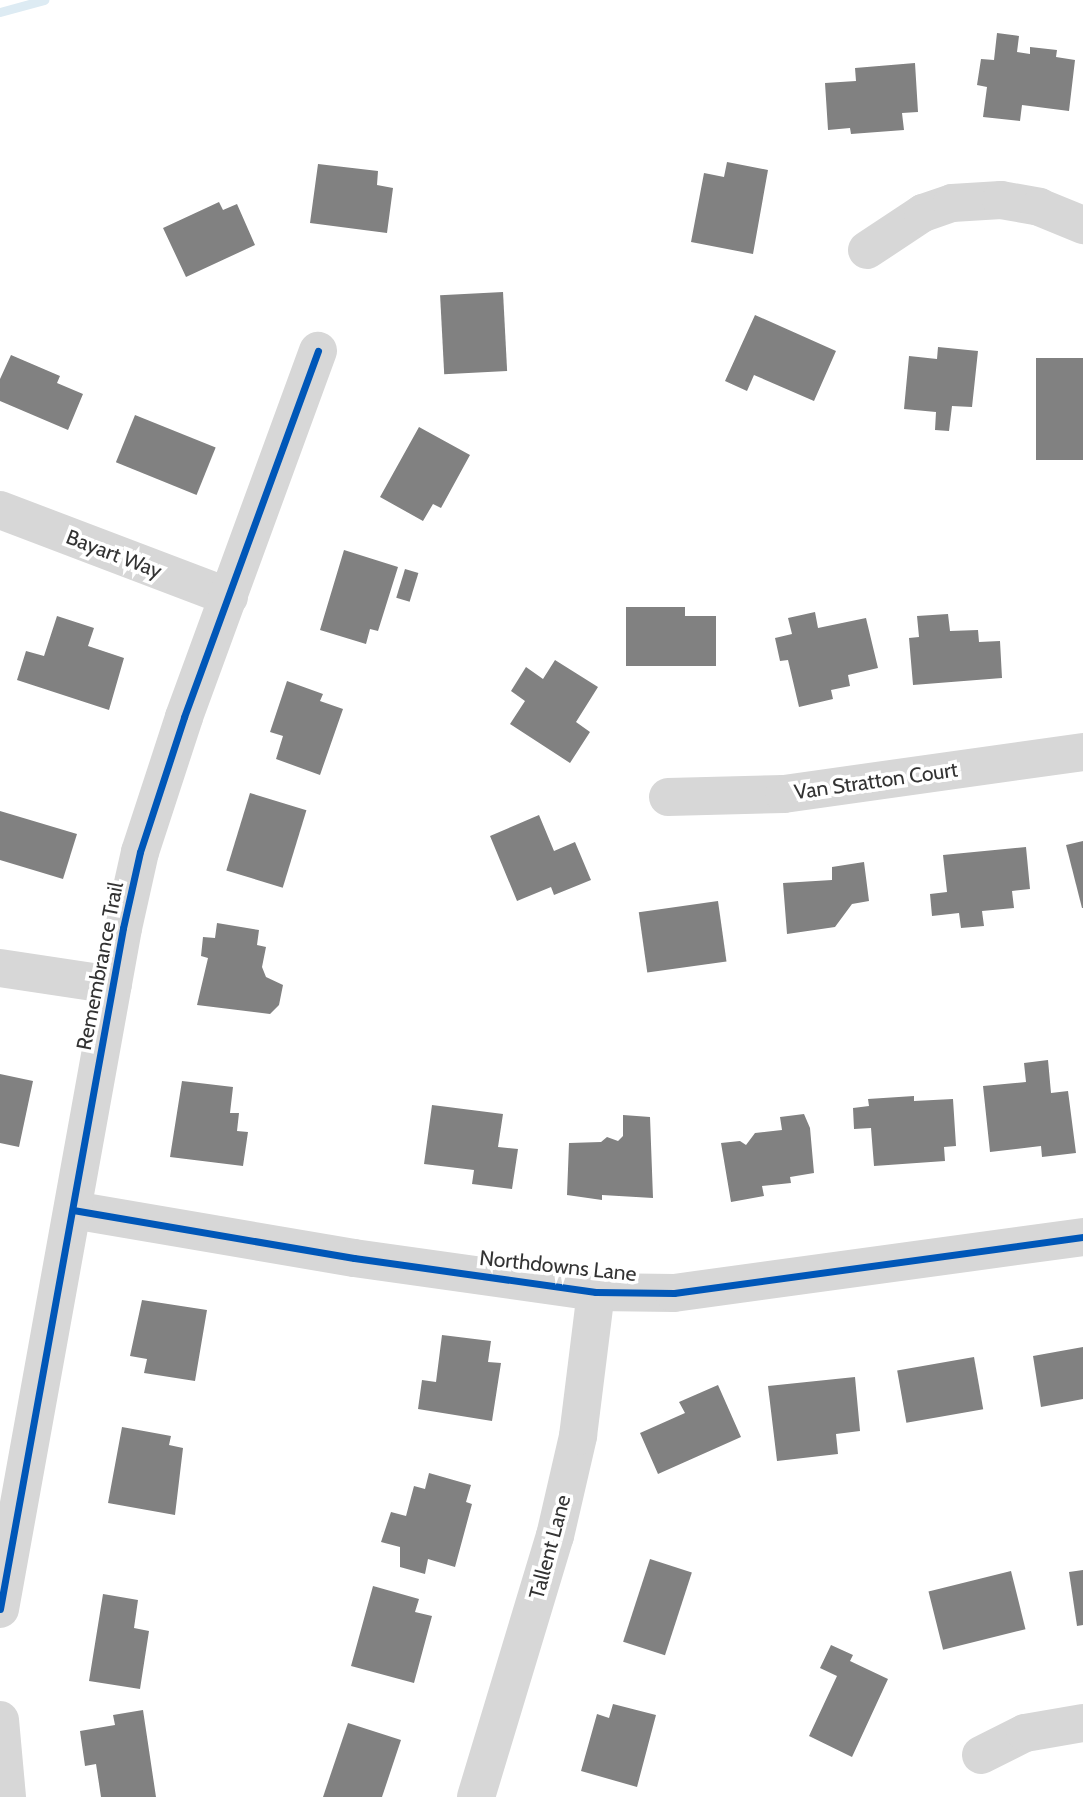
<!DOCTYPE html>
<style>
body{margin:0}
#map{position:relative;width:1083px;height:1797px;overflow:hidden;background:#fff;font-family:Cabin,sans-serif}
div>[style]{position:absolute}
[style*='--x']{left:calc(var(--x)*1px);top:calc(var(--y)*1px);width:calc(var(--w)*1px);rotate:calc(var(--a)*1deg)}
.stream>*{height:9px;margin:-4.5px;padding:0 4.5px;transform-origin:4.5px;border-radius:4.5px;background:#ddebf3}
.building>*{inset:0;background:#818181;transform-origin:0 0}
.minor>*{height:38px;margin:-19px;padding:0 19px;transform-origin:19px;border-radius:19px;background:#d7d7d7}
.cycleway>*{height:7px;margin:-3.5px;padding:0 3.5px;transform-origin:3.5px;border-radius:3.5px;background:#0057b8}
span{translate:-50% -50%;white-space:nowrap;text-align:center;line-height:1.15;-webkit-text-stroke:7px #fff;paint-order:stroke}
.street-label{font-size:21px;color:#333}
</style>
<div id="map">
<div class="stream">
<i style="--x:0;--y:12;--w:46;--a:-15.3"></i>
</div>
<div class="building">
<i style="clip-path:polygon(997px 33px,1019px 36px,1017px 52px,1030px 54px,1030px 47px,1057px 50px,1056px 57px,1075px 60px,1069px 111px,1022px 105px,1020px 121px,983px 117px,987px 87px,977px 85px,981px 59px,994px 60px)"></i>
<i style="clip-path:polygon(915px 63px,918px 112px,902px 113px,904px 130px,851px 134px,850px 128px,828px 130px,825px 83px,856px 81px,855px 68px)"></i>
<i style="clip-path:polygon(727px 162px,768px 170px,753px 254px,691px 242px,704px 173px,724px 177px)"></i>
<i style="clip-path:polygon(318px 164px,378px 171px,377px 185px,393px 188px,387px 233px,310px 223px)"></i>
<i style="clip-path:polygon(219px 202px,223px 210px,237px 204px,255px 245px,186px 277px,163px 228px)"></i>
<i style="left:503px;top:292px;width:79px;height:63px;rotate:87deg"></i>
<i style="clip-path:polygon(755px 315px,836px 351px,814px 401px,754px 375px,747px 391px,725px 381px)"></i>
<i style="clip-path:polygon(938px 347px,978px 351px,972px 407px,952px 406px,949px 431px,935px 430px,936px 412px,904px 409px,909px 356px,937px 359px)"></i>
<i style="clip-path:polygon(11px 355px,60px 376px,57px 383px,83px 394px,68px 430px,0 401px,0 379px)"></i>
<i style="left:1083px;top:358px;width:102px;height:47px;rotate:90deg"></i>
<i style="left:135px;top:415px;width:87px;height:51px;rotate:22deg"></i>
<i style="clip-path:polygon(419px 427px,470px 455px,441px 508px,433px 504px,423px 521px,380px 497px)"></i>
<i style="clip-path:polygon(344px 550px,398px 567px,378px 631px,370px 629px,366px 644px,320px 630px)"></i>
<i style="left:405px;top:569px;width:14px;height:30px;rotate:17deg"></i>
<i style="clip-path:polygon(626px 607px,685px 607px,685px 616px,716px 616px,716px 666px,626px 666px)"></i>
<i style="clip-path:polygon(815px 612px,818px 628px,866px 618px,878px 668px,848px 675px,850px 686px,831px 690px,833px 699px,799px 707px,788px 660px,780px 661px,775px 638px,792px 634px,788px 618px)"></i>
<i style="clip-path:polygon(948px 614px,950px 631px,978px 630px,979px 642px,1000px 641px,1002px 678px,913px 685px,909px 638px,919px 637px,917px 616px)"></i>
<i style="clip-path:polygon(57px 616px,94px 628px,88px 646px,124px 658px,109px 710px,17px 680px,26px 651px,44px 656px)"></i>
<i style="clip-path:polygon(555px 660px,598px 687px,576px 722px,590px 732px,570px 763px,510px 724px,525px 701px,511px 691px,526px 667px,543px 679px)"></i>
<i style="clip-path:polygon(287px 681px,323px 694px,320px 701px,343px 709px,320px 775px,276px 759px,283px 736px,270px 732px)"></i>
<i style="left:250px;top:793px;width:59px;height:81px;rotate:17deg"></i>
<i style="clip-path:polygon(0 811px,77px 834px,63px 879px,0 860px)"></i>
<i style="clip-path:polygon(539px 815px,554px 851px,575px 842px,591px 880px,554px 895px,551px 887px,517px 901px,490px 836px)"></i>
<i style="clip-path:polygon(1083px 841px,1083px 908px,1082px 908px,1066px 845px)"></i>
<i style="clip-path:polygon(1026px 847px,1030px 889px,1012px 891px,1014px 908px,982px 911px,984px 926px,961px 928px,959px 913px,932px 916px,930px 894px,947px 892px,943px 855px)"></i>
<i style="clip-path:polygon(864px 862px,869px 901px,852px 904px,835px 927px,787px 934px,783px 883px,832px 880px,832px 867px)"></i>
<i style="left:718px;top:901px;width:61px;height:80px;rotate:82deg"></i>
<i style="clip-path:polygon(217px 923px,259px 930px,257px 945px,266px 947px,262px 967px,266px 977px,283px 985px,279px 1005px,270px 1014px,197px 1005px,208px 958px,201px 956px,203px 937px,215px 938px)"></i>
<i style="clip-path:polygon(1048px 1060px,1051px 1093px,1068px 1091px,1076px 1153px,1042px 1157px,1041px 1146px,990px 1152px,983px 1086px,1026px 1082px,1024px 1063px)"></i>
<i style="clip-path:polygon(0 1074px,33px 1081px,19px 1147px,0 1143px)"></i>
<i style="clip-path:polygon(182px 1081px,233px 1087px,230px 1113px,239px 1113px,237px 1131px,248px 1132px,243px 1166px,170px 1157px)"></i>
<i style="clip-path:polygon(914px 1096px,914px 1101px,953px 1099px,956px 1146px,944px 1147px,945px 1161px,874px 1166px,871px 1128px,854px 1129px,853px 1108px,869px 1106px,868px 1099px)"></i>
<i style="clip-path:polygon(432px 1105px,503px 1114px,498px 1147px,518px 1149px,512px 1189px,472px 1184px,474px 1170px,424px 1164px)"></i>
<i style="clip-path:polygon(804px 1114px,810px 1128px,814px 1173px,790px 1177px,791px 1183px,762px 1186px,764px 1196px,731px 1202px,721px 1143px,740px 1141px,746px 1145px,755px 1133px,782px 1130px,780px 1117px)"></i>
<i style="clip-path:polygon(623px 1115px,650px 1117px,653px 1198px,602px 1195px,602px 1200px,567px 1195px,569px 1143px,601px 1142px,607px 1137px,618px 1141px,623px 1136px)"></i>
<i style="clip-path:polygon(142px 1300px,207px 1310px,195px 1381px,144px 1373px,147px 1359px,130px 1356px)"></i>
<i style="clip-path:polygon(442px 1335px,491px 1341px,488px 1362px,501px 1363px,492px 1421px,418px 1409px,422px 1380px,436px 1382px)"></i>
<i style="clip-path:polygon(1083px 1347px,1083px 1399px,1041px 1407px,1033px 1356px)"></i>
<i style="left:974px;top:1357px;width:53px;height:78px;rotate:80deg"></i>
<i style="clip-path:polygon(855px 1377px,860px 1431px,836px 1434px,838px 1454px,777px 1461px,768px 1386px)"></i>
<i style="clip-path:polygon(718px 1385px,741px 1437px,658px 1474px,640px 1433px,685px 1413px,679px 1402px)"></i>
<i style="clip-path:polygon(122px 1427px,171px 1436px,169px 1445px,183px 1448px,175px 1515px,108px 1503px)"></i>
<i style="clip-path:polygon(429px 1473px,471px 1485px,466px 1502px,472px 1504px,455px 1567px,428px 1559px,425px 1574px,400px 1567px,400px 1547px,381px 1542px,391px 1512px,406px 1516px,414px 1486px,425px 1489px)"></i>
<i style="left:650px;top:1559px;width:44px;height:87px;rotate:18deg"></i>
<i style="clip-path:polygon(1083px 1570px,1083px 1625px,1077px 1626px,1069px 1572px)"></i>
<i style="left:1011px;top:1571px;width:60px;height:85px;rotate:76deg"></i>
<i style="clip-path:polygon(373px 1586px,419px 1599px,415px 1612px,432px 1616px,414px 1683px,351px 1666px)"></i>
<i style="clip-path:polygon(103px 1594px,138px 1600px,134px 1628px,149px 1631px,140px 1689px,89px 1681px)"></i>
<i style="clip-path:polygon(831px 1645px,853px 1655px,850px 1661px,888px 1679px,852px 1757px,809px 1736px,837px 1676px,820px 1668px)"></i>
<i style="clip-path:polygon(613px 1704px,656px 1715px,637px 1787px,581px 1771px,597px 1714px,609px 1718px)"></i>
<i style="clip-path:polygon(143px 1710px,156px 1797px,101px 1797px,96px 1764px,85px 1766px,80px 1731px,115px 1725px,113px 1715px)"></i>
<i style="clip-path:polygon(348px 1723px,401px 1740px,382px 1797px,323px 1797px)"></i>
</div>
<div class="minor">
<i style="--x:867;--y:250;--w:67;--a:-33.5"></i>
<i style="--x:923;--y:213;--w:31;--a:-19"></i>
<i style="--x:952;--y:203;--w:49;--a:-3.5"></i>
<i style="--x:1001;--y:200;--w:39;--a:10"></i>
<i style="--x:1039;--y:207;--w:48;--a:22.2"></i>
<i style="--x:0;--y:510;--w:245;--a:20.8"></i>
<i style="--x:668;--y:797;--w:116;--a:-1.5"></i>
<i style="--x:784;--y:794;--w:302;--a:-8"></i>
<i style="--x:0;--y:968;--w:114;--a:8.6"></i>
<i style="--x:73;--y:1210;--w:285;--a:9.7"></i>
<i style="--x:354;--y:1258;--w:244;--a:8"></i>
<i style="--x:596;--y:1292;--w:78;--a:0.7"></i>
<i style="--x:674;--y:1293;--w:413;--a:-7.8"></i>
<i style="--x:0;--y:1609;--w:692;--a:-79.76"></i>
<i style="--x:123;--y:928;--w:78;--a:-77.4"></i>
<i style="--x:140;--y:852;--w:142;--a:-71.9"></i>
<i style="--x:184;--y:717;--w:390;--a:-69.9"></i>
<i style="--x:0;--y:1720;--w:77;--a:84.8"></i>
<i style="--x:981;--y:1755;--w:49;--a:-26.6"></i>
<i style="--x:1025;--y:1733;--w:59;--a:-9.8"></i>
<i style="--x:476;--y:1797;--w:273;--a:-73.2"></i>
<i style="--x:555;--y:1536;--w:103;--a:-77"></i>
<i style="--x:578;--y:1436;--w:145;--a:-82.9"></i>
</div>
<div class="cycleway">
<i style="--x:73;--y:1210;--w:285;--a:9.7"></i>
<i style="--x:354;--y:1258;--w:244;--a:8"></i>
<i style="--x:596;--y:1292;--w:78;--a:0.7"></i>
<i style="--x:674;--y:1293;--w:413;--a:-7.8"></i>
<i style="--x:0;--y:1609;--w:692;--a:-79.76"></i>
<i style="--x:123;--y:928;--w:78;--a:-77.4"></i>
<i style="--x:140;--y:852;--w:142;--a:-71.9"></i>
<i style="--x:184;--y:717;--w:390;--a:-69.9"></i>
</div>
<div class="street-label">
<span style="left:114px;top:554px;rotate:21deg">Bayart Way</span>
<span style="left:876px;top:781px;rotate:-8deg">Van Stratton Court</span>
<span style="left:100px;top:966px;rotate:-79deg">Remembrance Trail</span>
<span style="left:558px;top:1266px;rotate:6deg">Northdowns Lane</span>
<span style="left:550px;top:1547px;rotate:-75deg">Tallent Lane</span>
</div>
</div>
